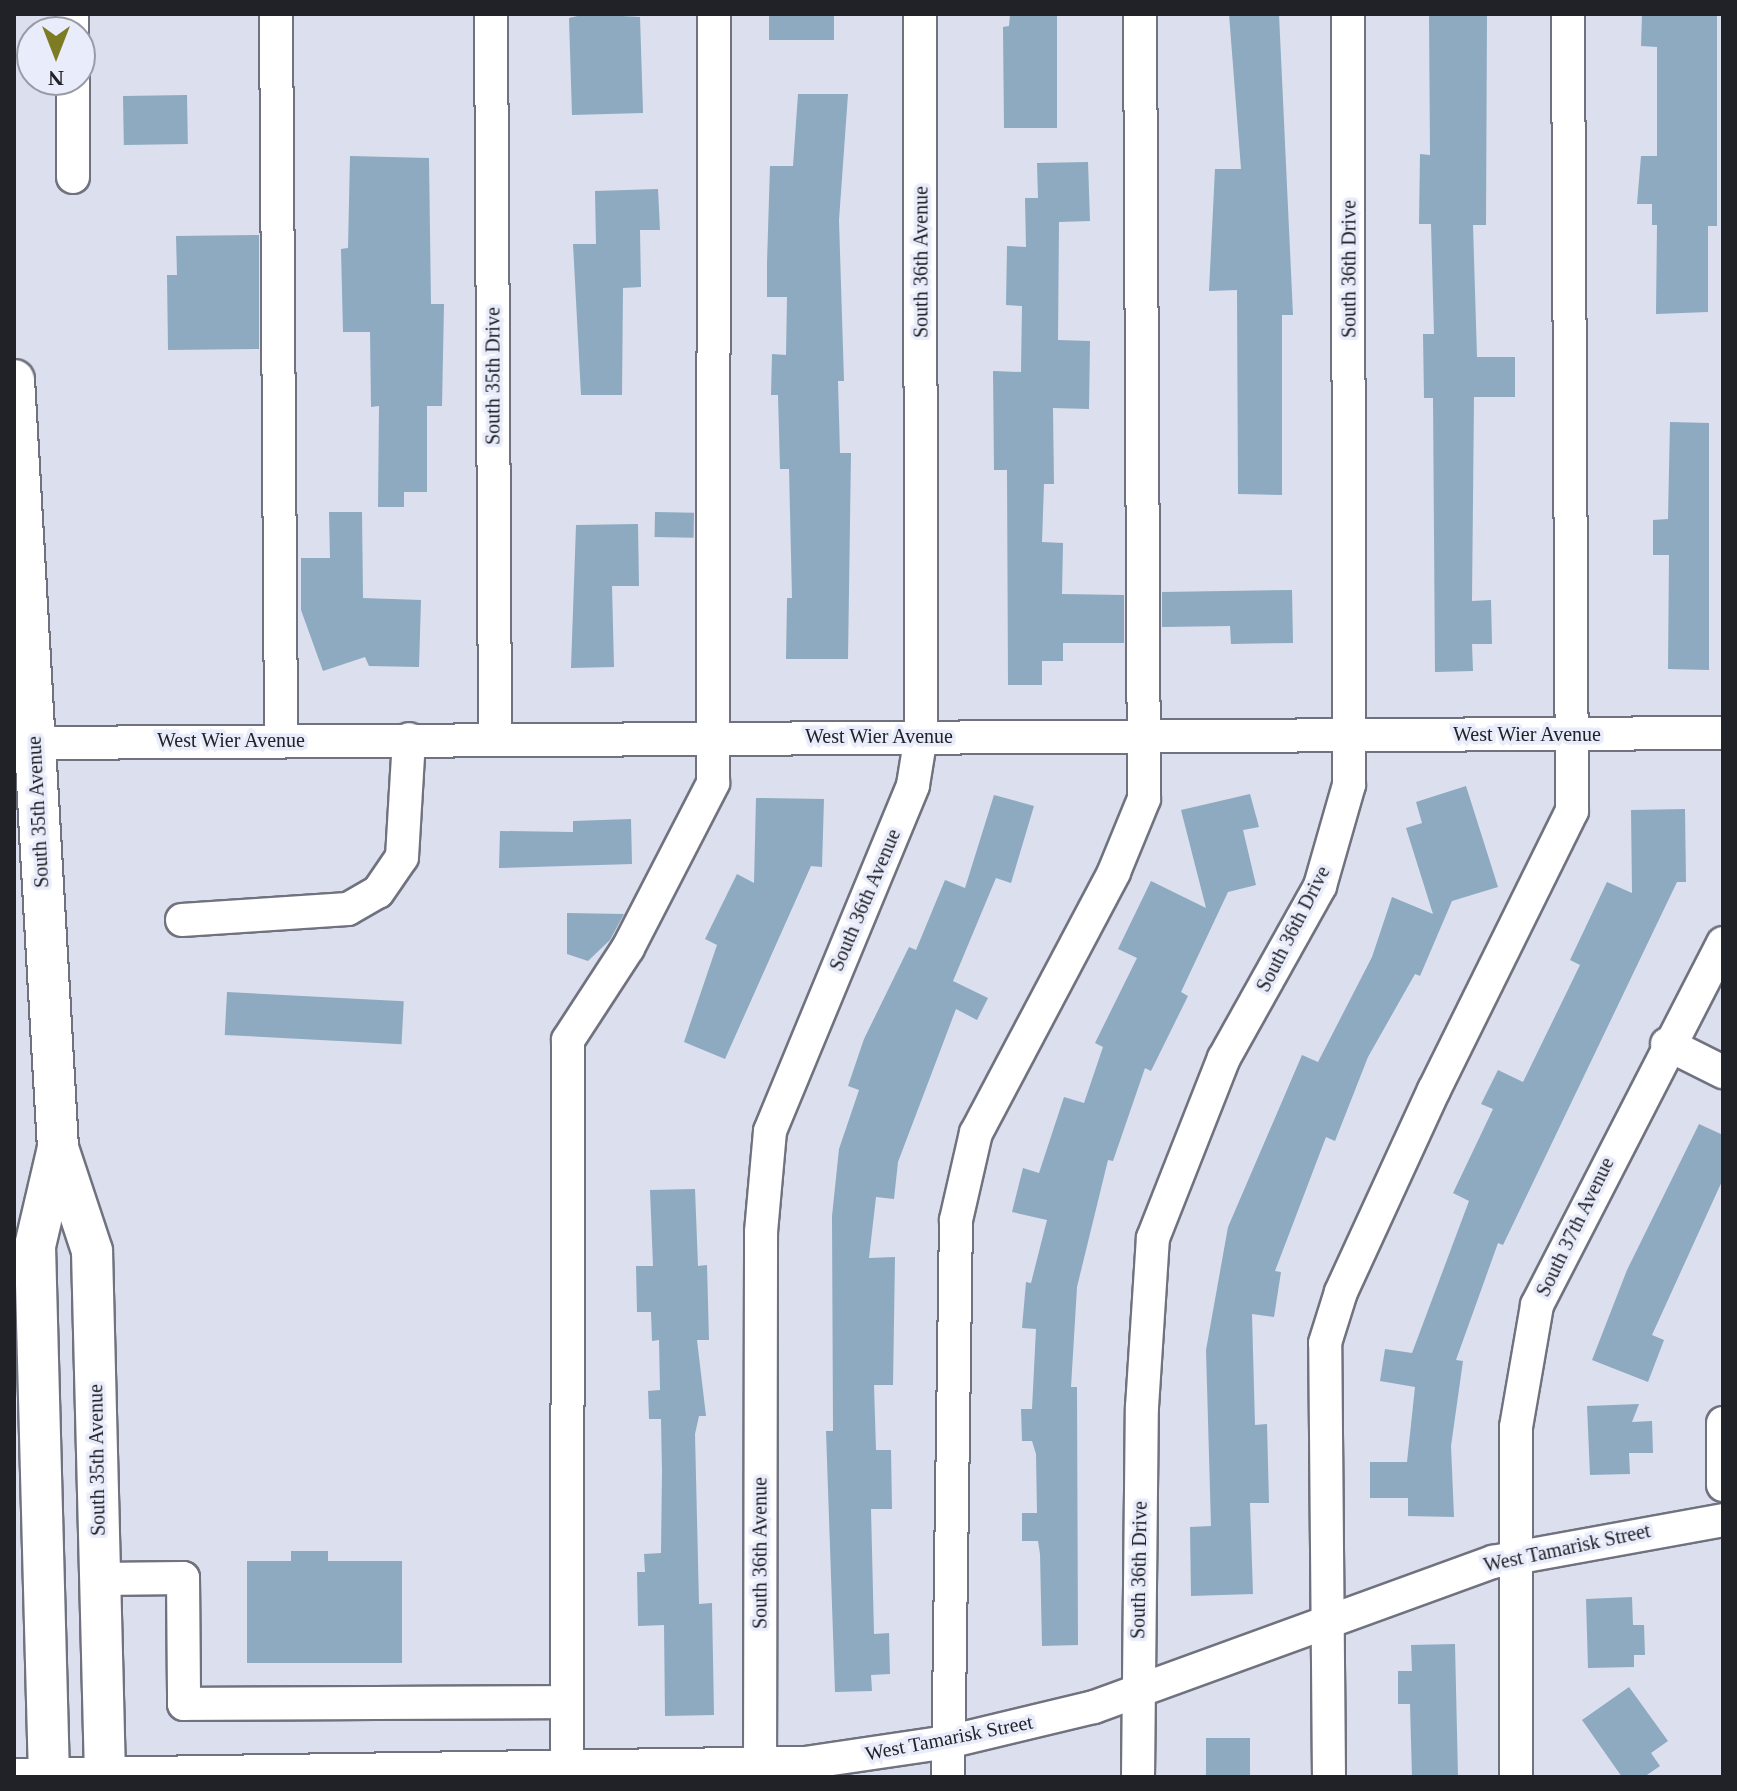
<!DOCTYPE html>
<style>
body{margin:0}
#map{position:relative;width:1737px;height:1791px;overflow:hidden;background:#dcdfed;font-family:"Times New Roman",serif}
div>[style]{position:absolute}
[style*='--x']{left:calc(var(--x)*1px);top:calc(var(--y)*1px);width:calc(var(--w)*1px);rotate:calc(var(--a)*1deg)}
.building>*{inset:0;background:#8daac0;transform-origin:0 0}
.roads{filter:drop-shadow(2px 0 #70737f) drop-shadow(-2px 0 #70737f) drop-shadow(0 2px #70737f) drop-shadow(0 -2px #70737f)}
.minor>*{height:32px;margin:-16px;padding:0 16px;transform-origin:16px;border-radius:16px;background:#fff}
.major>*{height:40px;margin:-20px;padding:0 20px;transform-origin:20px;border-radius:20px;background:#fff}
span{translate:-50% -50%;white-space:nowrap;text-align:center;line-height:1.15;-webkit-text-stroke:7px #e9ecfa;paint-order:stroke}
.street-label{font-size:20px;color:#212227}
.frame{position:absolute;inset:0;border:16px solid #212227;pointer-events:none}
.north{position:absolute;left:16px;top:16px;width:80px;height:80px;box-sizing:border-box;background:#e9ecfa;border:2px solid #999ba6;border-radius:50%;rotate:180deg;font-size:22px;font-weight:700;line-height:32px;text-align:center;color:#212227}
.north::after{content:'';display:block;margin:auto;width:28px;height:36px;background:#7d7c23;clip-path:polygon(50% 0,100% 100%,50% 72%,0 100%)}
</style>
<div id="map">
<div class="building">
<i style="clip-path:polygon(586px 14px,640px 17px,643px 113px,572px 115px,569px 18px)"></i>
<i style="left:769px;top:14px;width:65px;height:26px"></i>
<i style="clip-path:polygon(1010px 14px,1057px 14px,1057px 128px,1004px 128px,1003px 27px,1009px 26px)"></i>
<i style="clip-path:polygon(1229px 14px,1279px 14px,1293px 315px,1282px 315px,1282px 495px,1238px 494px,1237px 290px,1209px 291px,1215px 169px,1241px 169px)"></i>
<i style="clip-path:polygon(1429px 14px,1487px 14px,1486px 225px,1473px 225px,1477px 357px,1515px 357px,1515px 397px,1474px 397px,1472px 601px,1491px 600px,1492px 644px,1472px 644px,1473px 671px,1435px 672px,1433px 398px,1424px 398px,1423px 334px,1434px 334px,1431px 224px,1419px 224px,1420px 154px,1430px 155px)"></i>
<i style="clip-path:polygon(1642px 14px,1717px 14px,1717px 226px,1708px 226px,1708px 312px,1656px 314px,1657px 225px,1652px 225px,1652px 204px,1637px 204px,1641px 156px,1657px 156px,1657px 47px,1641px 46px)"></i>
<i style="clip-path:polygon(798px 94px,848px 94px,839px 220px,844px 381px,838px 381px,840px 453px,851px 453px,848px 659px,786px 659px,787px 598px,792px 598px,789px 469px,780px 469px,778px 395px,771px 395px,772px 354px,786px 355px,787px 297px,767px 297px,767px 263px,770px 166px,793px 166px)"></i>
<i style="left:187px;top:95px;width:49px;height:64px;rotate:89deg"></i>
<i style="clip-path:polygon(350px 156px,429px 158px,431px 304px,444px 304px,442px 406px,427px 406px,427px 492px,404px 492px,404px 507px,378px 507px,379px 406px,371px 407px,370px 332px,343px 332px,341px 249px,348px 248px)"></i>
<i style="clip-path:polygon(1088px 162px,1090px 221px,1059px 222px,1058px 340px,1090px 341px,1089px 409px,1053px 408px,1054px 484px,1044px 484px,1042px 542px,1063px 543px,1062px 594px,1124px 595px,1124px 643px,1063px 643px,1063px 661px,1042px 661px,1042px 685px,1008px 685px,1007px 470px,994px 470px,993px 371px,1021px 372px,1022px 306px,1006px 305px,1007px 246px,1026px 247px,1025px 198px,1038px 198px,1037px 163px)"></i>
<i style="clip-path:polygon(658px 189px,660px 230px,640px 230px,641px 287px,623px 288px,622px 395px,581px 395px,573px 244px,596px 244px,595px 191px)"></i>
<i style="clip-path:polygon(259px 235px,259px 349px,168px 350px,167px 275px,177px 275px,176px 236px)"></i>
<i style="clip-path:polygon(1670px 422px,1709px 423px,1709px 670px,1668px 669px,1669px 555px,1653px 555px,1653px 520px,1668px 519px)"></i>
<i style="clip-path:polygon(329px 512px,362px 512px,363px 598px,421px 600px,419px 667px,369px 666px,365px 657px,323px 671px,301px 610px,301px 558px,330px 558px)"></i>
<i style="left:655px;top:512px;width:39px;height:25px;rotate:1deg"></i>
<i style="clip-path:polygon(638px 524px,639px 586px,612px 586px,614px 667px,571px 668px,576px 525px)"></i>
<i style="clip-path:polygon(1292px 590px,1293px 643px,1231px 644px,1230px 626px,1162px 627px,1162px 592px)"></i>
<i style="clip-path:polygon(1466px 786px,1498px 887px,1452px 901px,1420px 976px,1415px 974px,1368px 1057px,1335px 1141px,1326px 1137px,1275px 1271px,1281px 1272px,1274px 1317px,1252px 1314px,1255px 1425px,1267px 1424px,1269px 1503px,1250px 1503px,1253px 1594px,1191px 1596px,1190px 1527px,1211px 1526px,1206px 1350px,1228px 1227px,1302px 1055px,1318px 1062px,1372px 957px,1392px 897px,1433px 914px,1406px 828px,1422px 823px,1416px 802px)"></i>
<i style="clip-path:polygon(1250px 794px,1259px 827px,1243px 830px,1256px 885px,1228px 892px,1181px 992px,1188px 996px,1151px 1071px,1145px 1068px,1113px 1161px,1108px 1160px,1077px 1287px,1071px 1387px,1077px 1387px,1078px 1645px,1042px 1646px,1040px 1554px,1038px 1541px,1022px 1541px,1022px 1513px,1037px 1513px,1036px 1454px,1032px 1441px,1022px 1441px,1021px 1409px,1032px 1409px,1036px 1329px,1022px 1328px,1026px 1282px,1031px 1283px,1047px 1220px,1012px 1212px,1023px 1168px,1039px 1173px,1064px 1097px,1084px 1103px,1103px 1047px,1095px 1043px,1137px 958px,1118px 949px,1151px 881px,1206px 908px,1181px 810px)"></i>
<i style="clip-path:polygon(994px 795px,1034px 806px,1011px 883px,996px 878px,953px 981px,988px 998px,977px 1020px,956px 1009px,898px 1162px,894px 1199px,876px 1197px,869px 1258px,895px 1257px,893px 1385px,874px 1385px,876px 1450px,891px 1450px,892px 1509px,871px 1509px,874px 1634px,889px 1633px,890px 1674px,871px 1675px,872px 1691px,835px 1692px,826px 1431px,833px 1431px,832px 1216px,839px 1149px,859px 1090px,848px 1086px,864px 1039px,909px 947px,916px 950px,945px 880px,965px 888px)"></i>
<i style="clip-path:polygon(756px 798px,824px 799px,822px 867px,811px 866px,725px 1059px,684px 1042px,717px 945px,705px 939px,737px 874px,754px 883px)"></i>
<i style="clip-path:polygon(1685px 809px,1686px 882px,1677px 882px,1503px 1245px,1498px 1243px,1456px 1360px,1463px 1361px,1451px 1446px,1454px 1517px,1408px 1516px,1408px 1498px,1370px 1498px,1370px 1462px,1407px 1462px,1415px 1387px,1380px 1381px,1385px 1349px,1412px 1353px,1469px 1201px,1453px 1193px,1493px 1109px,1481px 1104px,1498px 1070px,1523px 1082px,1580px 965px,1570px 960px,1607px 882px,1632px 893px,1631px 810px)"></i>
<i style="clip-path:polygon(631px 819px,632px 864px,499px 868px,500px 831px,573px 832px,573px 821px)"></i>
<i style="clip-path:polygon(567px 913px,624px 914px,610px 940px,588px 961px,567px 954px)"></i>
<i style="left:227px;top:992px;width:177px;height:43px;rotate:3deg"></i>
<i style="clip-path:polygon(1699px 1124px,1723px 1135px,1723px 1179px,1652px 1335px,1664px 1340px,1648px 1382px,1592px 1360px,1627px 1270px)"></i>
<i style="clip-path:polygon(695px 1189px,698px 1266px,707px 1265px,709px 1340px,697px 1340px,706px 1416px,699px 1416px,695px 1434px,699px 1604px,712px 1603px,714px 1715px,665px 1716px,664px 1625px,638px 1626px,637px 1572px,645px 1572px,644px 1554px,661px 1553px,662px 1471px,661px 1419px,649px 1419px,648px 1391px,660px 1390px,659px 1340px,652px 1341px,651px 1312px,637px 1312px,636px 1266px,653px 1266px,650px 1190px)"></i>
<i style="clip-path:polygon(1639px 1404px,1632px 1422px,1652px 1421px,1653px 1453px,1629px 1453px,1630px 1474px,1590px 1475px,1587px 1406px)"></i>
<i style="clip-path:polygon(291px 1551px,328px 1551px,328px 1561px,402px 1561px,402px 1663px,247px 1663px,247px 1561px,291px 1561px)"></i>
<i style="clip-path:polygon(1632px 1597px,1633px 1625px,1644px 1625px,1645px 1655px,1634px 1655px,1634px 1667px,1588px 1668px,1586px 1599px)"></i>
<i style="clip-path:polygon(1455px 1644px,1458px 1777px,1412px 1777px,1410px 1704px,1398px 1704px,1398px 1671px,1412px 1671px,1411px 1645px)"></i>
<i style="clip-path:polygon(1629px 1687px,1668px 1741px,1651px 1753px,1660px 1766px,1644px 1777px,1622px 1777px,1582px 1720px)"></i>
<i style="left:1250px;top:1738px;width:39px;height:44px;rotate:90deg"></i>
</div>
<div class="roads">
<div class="minor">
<i style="--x:72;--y:14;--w:18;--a:90"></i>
<i style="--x:276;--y:14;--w:725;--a:89.6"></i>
<i style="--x:491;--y:14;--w:725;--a:89.68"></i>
<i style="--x:73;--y:80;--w:97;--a:90"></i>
<i style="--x:34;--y:743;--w:1689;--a:-0.34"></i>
<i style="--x:182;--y:920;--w:166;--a:-3.8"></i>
<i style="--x:348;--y:909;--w:34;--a:-30"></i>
<i style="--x:378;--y:892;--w:42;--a:-55.6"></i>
<i style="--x:402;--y:857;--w:118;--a:-86.6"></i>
<i style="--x:1667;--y:1044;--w:63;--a:26.6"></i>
<i style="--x:1723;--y:1423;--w:62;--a:90"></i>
<i style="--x:100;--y:1579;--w:83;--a:-0.7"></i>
<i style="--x:183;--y:1578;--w:126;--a:89.5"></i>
<i style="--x:184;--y:1704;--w:383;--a:-0.3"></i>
<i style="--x:14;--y:1775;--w:791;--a:-0.87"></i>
<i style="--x:805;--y:1763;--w:145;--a:-8.4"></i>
<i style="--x:948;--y:1742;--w:150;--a:-13.5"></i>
<i style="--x:1094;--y:1707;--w:425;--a:-20"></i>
<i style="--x:1493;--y:1562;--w:234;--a:-10.3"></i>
<i style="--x:567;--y:1777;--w:737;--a:-89.92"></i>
<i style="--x:568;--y:1040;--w:110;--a:-56.9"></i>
<i style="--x:628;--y:948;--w:186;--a:-62.7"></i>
<i style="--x:713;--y:783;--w:769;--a:-89.93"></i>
<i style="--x:760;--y:1777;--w:545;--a:-89.89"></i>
<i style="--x:761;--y:1232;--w:101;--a:-84.9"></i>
<i style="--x:770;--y:1131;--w:374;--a:-67.5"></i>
<i style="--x:913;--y:785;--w:50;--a:-80.7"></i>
<i style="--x:921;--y:736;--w:722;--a:-90.08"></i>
<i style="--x:948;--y:1777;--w:557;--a:-89.18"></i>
<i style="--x:956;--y:1220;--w:89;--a:-77.1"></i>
<i style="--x:976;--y:1133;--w:295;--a:-62.1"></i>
<i style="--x:1114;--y:872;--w:79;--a:-67.7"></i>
<i style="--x:1144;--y:799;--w:785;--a:-90.29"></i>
<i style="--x:1138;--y:1777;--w:370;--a:-89.4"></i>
<i style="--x:1142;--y:1407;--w:169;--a:-86.3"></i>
<i style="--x:1153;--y:1238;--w:193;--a:-68.5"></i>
<i style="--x:1224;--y:1058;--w:197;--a:-60.8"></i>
<i style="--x:1320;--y:886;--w:105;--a:-74"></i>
<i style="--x:1349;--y:785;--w:771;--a:-90.07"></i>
<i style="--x:1329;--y:1777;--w:434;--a:-90.5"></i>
<i style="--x:1325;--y:1343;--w:53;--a:-72.6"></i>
<i style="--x:1341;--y:1292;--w:222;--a:-65.3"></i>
<i style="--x:1434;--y:1090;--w:311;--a:-63.7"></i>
<i style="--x:1572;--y:811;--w:797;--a:-90.29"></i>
<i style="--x:1516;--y:1777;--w:350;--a:-90"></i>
<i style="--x:1516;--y:1427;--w:124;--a:-80.2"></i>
<i style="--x:1537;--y:1305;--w:407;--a:-62.8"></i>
</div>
<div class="major">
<i style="--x:14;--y:380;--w:769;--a:86.72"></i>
<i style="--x:58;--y:1148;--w:108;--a:71.7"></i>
<i style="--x:92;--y:1251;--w:526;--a:88.58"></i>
<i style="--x:49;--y:1777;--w:531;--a:-91.51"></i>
<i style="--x:35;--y:1246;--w:101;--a:-76.8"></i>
</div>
</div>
<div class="street-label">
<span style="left:921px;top:262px;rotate:-90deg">South 36th Avenue</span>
<span style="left:1349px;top:269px;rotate:-90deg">South 36th Drive</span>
<span style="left:493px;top:376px;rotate:-90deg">South 35th Drive</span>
<span style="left:1527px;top:734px">West Wier Avenue</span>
<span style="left:879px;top:736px">West Wier Avenue</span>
<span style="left:231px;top:740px">West Wier Avenue</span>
<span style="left:38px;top:812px;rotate:-93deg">South 35th Avenue</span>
<span style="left:865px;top:900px;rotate:-67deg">South 36th Avenue</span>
<span style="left:1293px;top:929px;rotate:-63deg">South 36th Drive</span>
<span style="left:1575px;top:1227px;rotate:-64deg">South 37th Avenue</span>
<span style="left:97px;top:1460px;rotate:-91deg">South 35th Avenue</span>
<span style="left:1567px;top:1548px;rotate:-12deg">West Tamarisk Street</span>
<span style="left:760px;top:1553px;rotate:-90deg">South 36th Avenue</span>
<span style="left:1139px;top:1570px;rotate:-89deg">South 36th Drive</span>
<span style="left:949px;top:1738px;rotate:-11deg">West Tamarisk Street</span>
</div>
<div class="frame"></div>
<div class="north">N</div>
</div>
